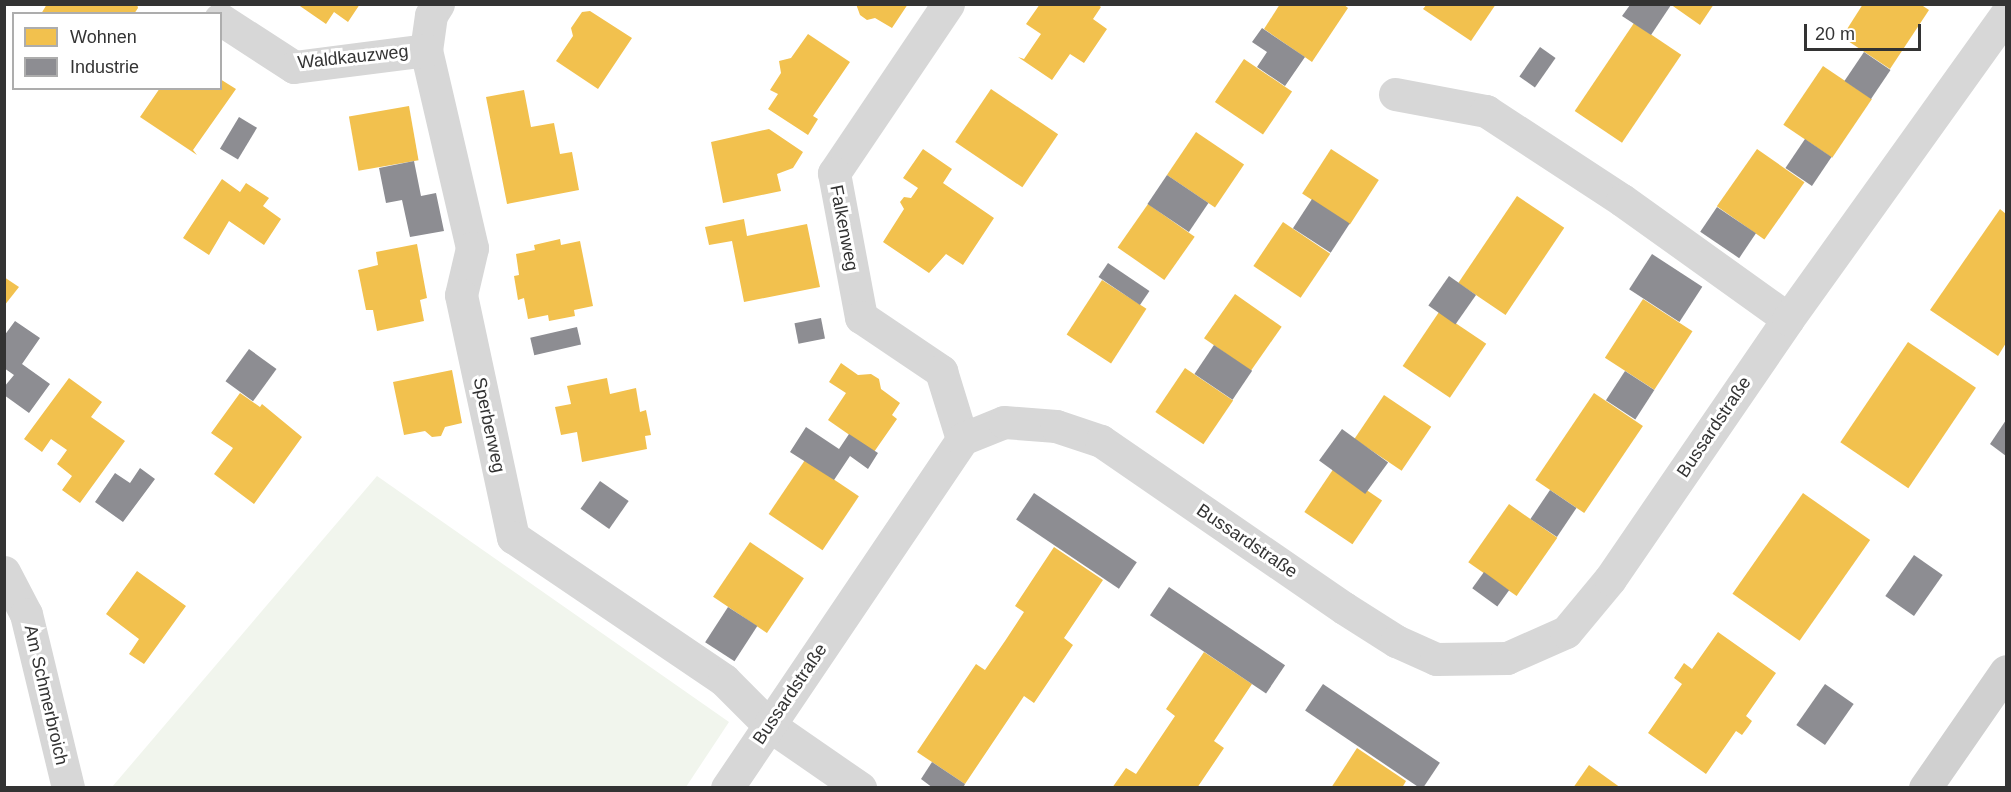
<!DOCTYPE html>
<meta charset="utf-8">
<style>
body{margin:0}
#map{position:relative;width:2011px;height:792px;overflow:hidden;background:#fff;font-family:Arial,sans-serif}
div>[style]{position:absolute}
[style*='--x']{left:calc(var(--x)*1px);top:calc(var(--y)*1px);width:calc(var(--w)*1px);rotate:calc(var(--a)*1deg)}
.green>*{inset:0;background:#f1f5ed}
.homes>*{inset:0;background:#f2c14e;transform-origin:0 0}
.industry>*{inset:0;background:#8d8d92;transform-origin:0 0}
.street>*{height:33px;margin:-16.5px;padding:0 16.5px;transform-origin:16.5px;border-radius:16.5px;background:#d7d7d7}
.secondary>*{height:33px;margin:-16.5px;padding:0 16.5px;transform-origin:16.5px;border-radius:16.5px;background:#d0d0d0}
span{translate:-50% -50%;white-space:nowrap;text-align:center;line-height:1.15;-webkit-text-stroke:6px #fff;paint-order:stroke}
.street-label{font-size:18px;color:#333}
.frame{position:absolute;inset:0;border:6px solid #333;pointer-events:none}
.legend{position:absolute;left:12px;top:12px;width:210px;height:78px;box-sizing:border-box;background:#fff;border:2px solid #adadad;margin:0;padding:8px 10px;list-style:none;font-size:18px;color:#333}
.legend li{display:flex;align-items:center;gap:12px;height:30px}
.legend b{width:30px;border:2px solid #adadad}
.scale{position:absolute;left:1804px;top:24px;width:117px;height:27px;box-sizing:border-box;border:3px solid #333;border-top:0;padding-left:8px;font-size:18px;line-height:21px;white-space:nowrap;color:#333;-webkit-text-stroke:4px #fff;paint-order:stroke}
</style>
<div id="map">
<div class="green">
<i style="clip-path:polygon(377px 476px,729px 722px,686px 787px,112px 787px)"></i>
</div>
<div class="homes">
<i style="clip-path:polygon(47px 4px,137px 4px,138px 8px,134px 14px,41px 14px)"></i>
<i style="clip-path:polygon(297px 4px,360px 4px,348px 22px,334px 12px,326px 24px)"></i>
<i style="clip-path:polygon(856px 4px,908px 4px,892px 28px,875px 18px,867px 20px,860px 15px)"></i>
<i style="clip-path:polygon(1040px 4px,1097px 4px,1101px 7px,1093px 19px,1107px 29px,1084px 63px,1070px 54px,1052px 80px,1018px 57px,1024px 59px,1041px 34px,1026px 24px)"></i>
<i style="clip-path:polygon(1280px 4px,1343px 4px,1348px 8px,1312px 62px,1264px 29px)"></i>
<i style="clip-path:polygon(1427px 4px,1496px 4px,1471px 41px,1423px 9px)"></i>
<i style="clip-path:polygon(1670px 4px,1714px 4px,1700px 25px)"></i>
<i style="clip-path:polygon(1863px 4px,1920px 4px,1929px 10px,1890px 69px,1842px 37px)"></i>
<i style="clip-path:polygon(590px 11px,632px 38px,598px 89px,556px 61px,573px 36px,571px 28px,582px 12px)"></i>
<i style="left:1634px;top:23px;width:57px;height:106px;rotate:34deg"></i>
<i style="clip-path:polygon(808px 34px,850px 62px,813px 116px,818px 119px,808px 135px,768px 109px,778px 94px,770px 90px,781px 73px,779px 61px,791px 58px)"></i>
<i style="left:1244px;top:59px;width:58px;height:52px;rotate:34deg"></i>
<i style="left:1823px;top:66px;width:59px;height:71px;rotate:34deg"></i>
<i style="clip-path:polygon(220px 79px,236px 89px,193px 150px,197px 155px,140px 117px,160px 88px,220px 88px)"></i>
<i style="left:991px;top:89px;width:81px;height:64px;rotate:34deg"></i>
<i style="clip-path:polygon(524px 90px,531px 127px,554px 123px,560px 154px,572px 152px,579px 190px,507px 204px,486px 97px)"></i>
<i style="left:409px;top:106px;width:55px;height:61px;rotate:80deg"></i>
<i style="clip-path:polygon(769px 129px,803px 152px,793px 168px,777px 174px,781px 191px,723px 203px,711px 142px)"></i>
<i style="left:1196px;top:132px;width:58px;height:52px;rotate:34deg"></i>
<i style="clip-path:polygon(923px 149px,952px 169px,943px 183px,994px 218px,963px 265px,946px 254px,929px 273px,883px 242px,904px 209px,900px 202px,904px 197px,911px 198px,918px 188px,903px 178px)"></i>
<i style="left:1331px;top:149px;width:57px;height:53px;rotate:33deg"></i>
<i style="left:1757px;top:149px;width:58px;height:70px;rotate:35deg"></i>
<i style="clip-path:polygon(222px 179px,240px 192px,246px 183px,269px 198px,263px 206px,281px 219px,264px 245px,229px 221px,209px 255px,183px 238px)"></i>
<i style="left:1517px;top:196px;width:57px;height:105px;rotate:34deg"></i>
<i style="left:1148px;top:204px;width:57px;height:53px;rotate:35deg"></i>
<i style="clip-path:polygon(2000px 209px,2006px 214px,2006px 343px,1998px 356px,1930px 310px)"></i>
<i style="clip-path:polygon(744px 219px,747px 236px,807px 224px,820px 287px,744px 302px,732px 241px,709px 245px,705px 227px)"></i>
<i style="left:1283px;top:222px;width:57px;height:53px;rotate:34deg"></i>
<i style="clip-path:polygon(560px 239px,561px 245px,580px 241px,593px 306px,574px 310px,575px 316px,549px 321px,548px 315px,528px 319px,524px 298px,518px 300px,514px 276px,519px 275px,516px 254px,535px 250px,534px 245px)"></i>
<i style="clip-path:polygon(417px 244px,427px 298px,420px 300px,424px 321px,377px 331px,373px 310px,366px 310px,358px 270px,378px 265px,376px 252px)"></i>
<i style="clip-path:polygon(4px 277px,19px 287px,4px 306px)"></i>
<i style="left:1102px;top:280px;width:53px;height:65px;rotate:33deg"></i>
<i style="left:1235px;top:294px;width:57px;height:54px;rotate:35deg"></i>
<i style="left:1643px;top:299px;width:59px;height:70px;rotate:33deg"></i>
<i style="left:1439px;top:312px;width:57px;height:65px;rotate:34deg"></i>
<i style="left:1908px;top:342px;width:82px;height:121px;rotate:34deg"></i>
<i style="clip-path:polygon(841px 363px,858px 375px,871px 374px,879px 379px,881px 389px,900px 403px,892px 415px,897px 419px,874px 452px,828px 420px,846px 393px,829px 382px)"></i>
<i style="left:1185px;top:368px;width:58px;height:53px;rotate:34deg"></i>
<i style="clip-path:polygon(452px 370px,462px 423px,445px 427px,441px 436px,432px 437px,425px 431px,404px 435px,393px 382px)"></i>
<i style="clip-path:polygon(69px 378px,102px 402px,91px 417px,125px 441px,80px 503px,62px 490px,72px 476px,57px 464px,67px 450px,51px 439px,42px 452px,24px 439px)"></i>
<i style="clip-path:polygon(607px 378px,610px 394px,636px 388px,640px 412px,646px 410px,651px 435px,645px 436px,647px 449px,582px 462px,577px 432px,561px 435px,555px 407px,571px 404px,567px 386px)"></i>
<i style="clip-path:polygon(240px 393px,260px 407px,262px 404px,302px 437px,254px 504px,214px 474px,233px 448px,211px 433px)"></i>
<i style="left:1594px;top:393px;width:59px;height:105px;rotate:34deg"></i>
<i style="left:1384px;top:395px;width:57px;height:53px;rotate:34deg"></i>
<i style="left:805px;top:460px;width:65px;height:65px;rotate:34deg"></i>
<i style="left:1334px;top:468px;width:58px;height:53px;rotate:34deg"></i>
<i style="left:1803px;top:493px;width:82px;height:123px;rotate:35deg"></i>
<i style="left:1509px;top:504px;width:59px;height:71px;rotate:35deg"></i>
<i style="left:750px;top:542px;width:65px;height:66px;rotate:34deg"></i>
<i style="clip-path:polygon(1054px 547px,1103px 580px,1064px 638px,1073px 645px,1034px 703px,1024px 696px,965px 784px,917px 752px,976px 664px,985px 670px,1005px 641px,1024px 612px,1015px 606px)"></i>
<i style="clip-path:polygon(137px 571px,186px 606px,144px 664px,129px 654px,139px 639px,106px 614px)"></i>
<i style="clip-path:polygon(1718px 632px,1776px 673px,1746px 716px,1752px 721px,1748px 727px,1742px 735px,1736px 731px,1706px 774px,1648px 733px,1682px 684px,1674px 678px,1684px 663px,1692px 669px)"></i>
<i style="clip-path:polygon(1204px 652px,1252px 684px,1214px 741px,1224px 748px,1197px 788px,1112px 788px,1126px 768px,1136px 774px,1175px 716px,1166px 709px)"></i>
<i style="clip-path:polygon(1357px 748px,1406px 781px,1402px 788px,1331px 788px)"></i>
<i style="clip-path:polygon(1589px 765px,1621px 788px,1573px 788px)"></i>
</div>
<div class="industry">
<i style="clip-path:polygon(1630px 5px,1671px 5px,1651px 35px,1622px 16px)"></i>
<i style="clip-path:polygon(1262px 28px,1305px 57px,1285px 86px,1257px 67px,1267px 52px,1252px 42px)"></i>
<i style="left:1540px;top:47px;width:19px;height:36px;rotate:35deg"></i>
<i style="left:1864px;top:52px;width:32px;height:35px;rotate:34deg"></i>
<i style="left:239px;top:117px;width:21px;height:37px;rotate:31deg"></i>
<i style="left:1805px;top:139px;width:32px;height:35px;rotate:34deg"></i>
<i style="clip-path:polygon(414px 161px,421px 196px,436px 193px,444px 231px,410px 237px,402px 200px,386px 203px,379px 168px)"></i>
<i style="left:1167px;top:175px;width:50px;height:35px;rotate:34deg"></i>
<i style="left:1312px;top:199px;width:45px;height:35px;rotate:33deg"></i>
<i style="left:1717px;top:207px;width:47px;height:30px;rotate:34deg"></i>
<i style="left:1652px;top:254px;width:60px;height:42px;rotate:33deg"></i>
<i style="left:1108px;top:263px;width:50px;height:17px;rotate:34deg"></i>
<i style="left:1449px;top:276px;width:33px;height:36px;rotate:35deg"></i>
<i style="left:821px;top:318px;width:21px;height:27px;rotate:79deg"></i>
<i style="clip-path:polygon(15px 321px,40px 338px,22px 364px,50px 384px,29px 413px,4px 395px,4px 387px,14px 375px,4px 368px,4px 336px)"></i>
<i style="left:577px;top:327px;width:18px;height:48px;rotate:77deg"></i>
<i style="left:1214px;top:345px;width:46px;height:35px;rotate:34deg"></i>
<i style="left:249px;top:349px;width:34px;height:40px;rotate:36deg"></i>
<i style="left:1625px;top:371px;width:35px;height:35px;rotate:33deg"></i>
<i style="clip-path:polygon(2006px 420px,2006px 456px,1990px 444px)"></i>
<i style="clip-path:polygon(806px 427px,839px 449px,849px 434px,878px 453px,868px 469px,850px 456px,834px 480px,790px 452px)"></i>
<i style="left:1342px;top:429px;width:57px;height:39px;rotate:36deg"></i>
<i style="clip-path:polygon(140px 468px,155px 479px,123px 522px,95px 502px,115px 473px,130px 483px)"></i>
<i style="left:600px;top:481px;width:35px;height:34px;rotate:35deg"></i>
<i style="left:1550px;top:490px;width:32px;height:35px;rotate:34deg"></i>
<i style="left:1034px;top:493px;width:124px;height:32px;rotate:34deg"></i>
<i style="left:1914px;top:555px;width:35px;height:50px;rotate:35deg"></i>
<i style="left:1484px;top:572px;width:31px;height:20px;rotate:36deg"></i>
<i style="left:1169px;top:587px;width:140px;height:34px;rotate:34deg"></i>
<i style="left:728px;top:607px;width:35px;height:42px;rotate:33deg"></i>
<i style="left:1323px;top:684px;width:141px;height:32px;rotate:34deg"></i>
<i style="left:1825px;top:684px;width:35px;height:50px;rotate:35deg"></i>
<i style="clip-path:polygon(932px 762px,965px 784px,963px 788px,933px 788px,921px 779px)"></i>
</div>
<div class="street">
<i style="--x:438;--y:4;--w:13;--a:122"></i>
<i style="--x:431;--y:15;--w:35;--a:98"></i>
<i style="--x:426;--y:50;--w:203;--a:76.9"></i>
<i style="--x:472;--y:248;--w:48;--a:103.2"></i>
<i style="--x:461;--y:295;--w:248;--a:77.9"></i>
<i style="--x:513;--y:537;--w:255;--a:34.1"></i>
<i style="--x:724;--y:680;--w:64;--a:45"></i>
<i style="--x:769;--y:725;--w:111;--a:34.7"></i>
<i style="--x:948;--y:4;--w:204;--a:124"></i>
<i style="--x:834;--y:173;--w:147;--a:79.4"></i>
<i style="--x:861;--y:317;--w:97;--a:34"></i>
<i style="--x:941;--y:371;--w:71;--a:72.8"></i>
<i style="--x:220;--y:19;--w:88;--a:33"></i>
<i style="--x:294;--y:67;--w:133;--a:-7.3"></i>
<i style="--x:1395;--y:94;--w:93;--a:10.6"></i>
<i style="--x:1486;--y:111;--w:163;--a:33.2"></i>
<i style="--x:1622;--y:200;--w:204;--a:35.6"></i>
<i style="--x:4;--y:572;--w:47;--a:62.4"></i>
<i style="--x:26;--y:614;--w:179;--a:76.4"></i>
<i style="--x:727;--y:788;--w:421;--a:-56"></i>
<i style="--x:962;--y:439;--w:45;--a:-22"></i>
<i style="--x:1004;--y:422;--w:52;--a:4.4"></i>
<i style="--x:1056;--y:426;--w:47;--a:18.4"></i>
<i style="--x:1101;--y:441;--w:295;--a:34.5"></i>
<i style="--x:1344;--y:608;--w:62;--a:32.4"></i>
<i style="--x:1396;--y:641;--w:44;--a:24.2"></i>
<i style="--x:1436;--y:659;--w:71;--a:-0.8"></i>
<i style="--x:1507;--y:658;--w:64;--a:-23.8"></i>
<i style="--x:1566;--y:632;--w:69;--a:-50.3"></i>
<i style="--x:1610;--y:579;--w:315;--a:-55.6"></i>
<i style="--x:1788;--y:319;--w:375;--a:-54.4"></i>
</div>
<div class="secondary">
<i style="--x:1925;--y:788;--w:142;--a:-55.3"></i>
</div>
<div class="street-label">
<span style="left:353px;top:57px;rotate:-6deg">Waldkauzweg</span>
<span style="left:844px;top:228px;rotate:79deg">Falkenweg</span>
<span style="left:489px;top:425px;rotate:78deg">Sperberweg</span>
<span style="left:1714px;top:427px;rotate:-56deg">Bussardstraße</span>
<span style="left:1247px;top:541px;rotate:34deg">Bussardstraße</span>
<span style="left:790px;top:694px;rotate:-56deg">Bussardstraße</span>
<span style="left:46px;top:695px;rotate:77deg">Am Schmerbroich</span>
</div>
<div class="frame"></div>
<ul class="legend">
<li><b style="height:16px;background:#f2c14e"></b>Wohnen</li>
<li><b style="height:16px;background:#8d8d92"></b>Industrie</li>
</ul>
<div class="scale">20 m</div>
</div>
